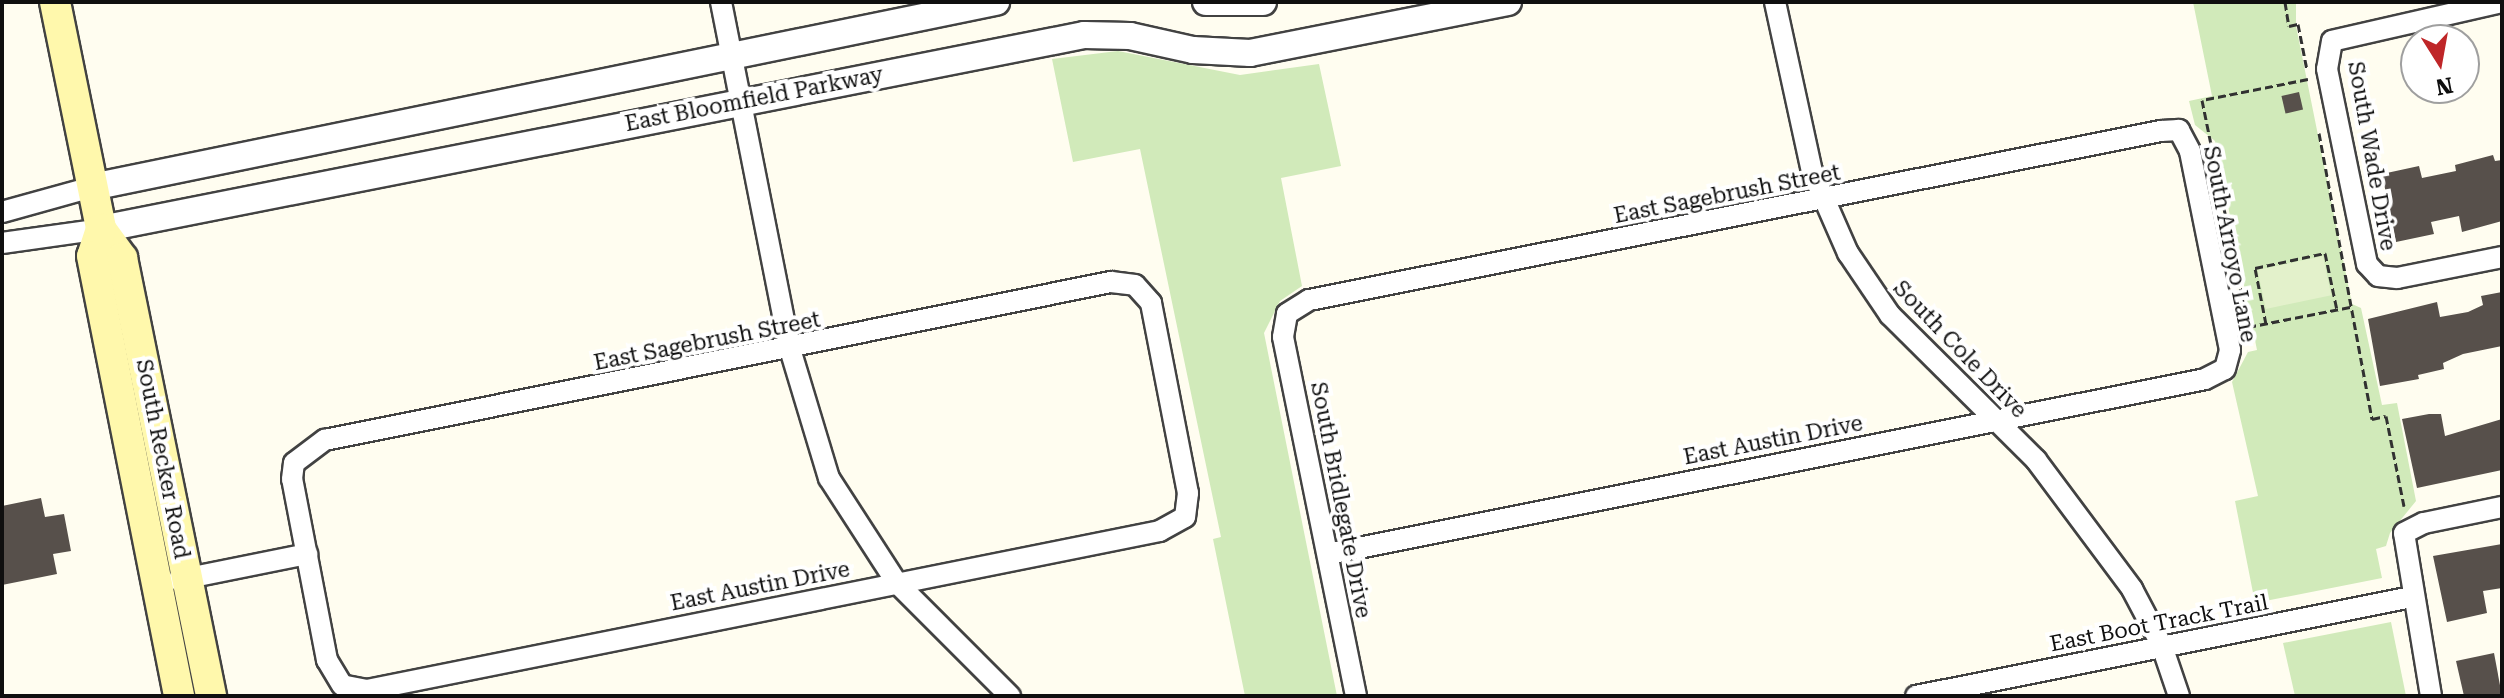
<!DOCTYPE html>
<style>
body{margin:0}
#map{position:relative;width:2504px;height:698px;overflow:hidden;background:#fffdf0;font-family:"Roboto Serif",serif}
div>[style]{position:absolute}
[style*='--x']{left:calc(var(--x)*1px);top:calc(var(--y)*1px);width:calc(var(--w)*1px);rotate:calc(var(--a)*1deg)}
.green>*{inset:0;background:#d1eaba}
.pitch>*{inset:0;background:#e3f1cb;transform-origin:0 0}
.building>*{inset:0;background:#57504b;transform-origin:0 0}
.path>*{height:3px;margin-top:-1.5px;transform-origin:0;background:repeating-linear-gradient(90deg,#313131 0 8px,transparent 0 12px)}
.roads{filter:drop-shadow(2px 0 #424242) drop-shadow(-2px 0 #424242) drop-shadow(0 2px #424242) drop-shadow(0 -2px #424242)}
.minor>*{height:20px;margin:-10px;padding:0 10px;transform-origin:10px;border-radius:10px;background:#fff}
.tertiary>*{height:26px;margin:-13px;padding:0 13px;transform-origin:13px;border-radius:13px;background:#fff}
.secondary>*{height:30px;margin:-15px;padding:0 15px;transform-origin:15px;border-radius:15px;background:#fff8ac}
span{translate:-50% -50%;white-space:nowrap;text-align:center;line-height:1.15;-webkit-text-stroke:8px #fff;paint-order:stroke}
.street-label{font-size:22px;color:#0f0f0f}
.frame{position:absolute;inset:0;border:4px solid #0f0f0f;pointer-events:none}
.north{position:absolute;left:2400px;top:24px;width:80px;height:80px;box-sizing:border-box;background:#fff;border:2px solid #9f9f9f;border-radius:50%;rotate:169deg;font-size:22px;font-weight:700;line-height:32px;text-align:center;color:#0f0f0f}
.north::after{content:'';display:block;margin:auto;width:28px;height:36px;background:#bf2628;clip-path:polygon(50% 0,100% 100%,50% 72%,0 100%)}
</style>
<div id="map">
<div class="green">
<i style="clip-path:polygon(2193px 2px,2296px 2px,2296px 26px,2352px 304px,2361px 308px,2382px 405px,2397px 403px,2416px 501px,2390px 533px,2386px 546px,2376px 549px,2382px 578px,2255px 603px,2235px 501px,2258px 496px,2232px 382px,2248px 352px,2257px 350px,2215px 141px,2195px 125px,2189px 101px,2212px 96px)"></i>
<i style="clip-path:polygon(1118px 51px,1240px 75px,1319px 64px,1341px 166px,1281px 178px,1302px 286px,1280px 301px,1264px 333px,1337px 696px,1245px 696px,1213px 539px,1221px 537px,1140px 149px,1073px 162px,1052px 59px)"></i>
<i style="clip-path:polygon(2391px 622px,2406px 696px,2295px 696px,2283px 643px)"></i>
</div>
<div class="pitch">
<i style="left:2323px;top:256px;width:40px;height:67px;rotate:78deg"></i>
</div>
<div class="building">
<i style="left:2299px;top:92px;width:18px;height:18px;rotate:77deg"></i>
<i style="clip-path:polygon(2493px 155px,2495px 161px,2502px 160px,2502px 221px,2462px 232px,2459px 216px,2431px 222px,2434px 234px,2396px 242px,2382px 174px,2419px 166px,2422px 178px,2456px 171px,2455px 165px)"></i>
<i style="clip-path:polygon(2502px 292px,2502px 346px,2463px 354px,2443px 363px,2444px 369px,2418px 375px,2419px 379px,2380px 386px,2368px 319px,2437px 302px,2440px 317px,2468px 312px,2483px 305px,2481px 296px)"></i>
<i style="clip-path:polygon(2429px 414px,2441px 414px,2445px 436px,2502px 419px,2502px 470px,2417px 488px,2402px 419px)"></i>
<i style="clip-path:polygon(41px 498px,45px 517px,64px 514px,71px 551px,53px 554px,57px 574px,2px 585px,2px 506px)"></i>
<i style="clip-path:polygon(2502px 544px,2502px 588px,2483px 591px,2487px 613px,2447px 622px,2433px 556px)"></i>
<i style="clip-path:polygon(2494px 653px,2502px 696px,2464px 696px,2456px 661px)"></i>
</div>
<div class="path">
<i style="--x:2285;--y:2;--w:24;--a:81"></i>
<i style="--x:2289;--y:26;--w:9;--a:-13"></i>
<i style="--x:2298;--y:24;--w:47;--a:78.9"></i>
<i style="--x:2308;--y:79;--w:108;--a:168.8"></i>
<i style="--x:2202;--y:100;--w:232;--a:78.5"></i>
<i style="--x:2248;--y:327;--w:104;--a:-11.1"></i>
<i style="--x:2319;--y:133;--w:291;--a:79.5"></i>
<i style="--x:2372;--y:419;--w:14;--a:-12"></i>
<i style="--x:2386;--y:416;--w:92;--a:78.7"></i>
<i style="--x:2266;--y:324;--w:57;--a:-101.1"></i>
<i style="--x:2255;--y:268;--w:72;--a:-12.1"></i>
<i style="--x:2325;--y:253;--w:58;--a:78.1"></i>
</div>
<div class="roads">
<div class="minor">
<i style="--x:721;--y:2;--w:354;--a:78.8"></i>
<i style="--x:790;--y:349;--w:135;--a:73.2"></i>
<i style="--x:829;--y:478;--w:125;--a:57.1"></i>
<i style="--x:897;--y:583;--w:160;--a:45"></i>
<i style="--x:1775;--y:2;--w:173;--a:77.7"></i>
<i style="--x:1812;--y:171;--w:90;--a:66.3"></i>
<i style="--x:1848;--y:253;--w:75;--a:55.9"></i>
<i style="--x:1890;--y:315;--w:206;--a:44.8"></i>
<i style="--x:2036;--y:460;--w:161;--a:53.3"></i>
<i style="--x:2132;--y:589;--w:64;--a:62.2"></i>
<i style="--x:2162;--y:646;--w:53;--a:71.2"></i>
<i style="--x:2502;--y:2;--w:174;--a:167.1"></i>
<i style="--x:2332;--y:41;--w:28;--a:100"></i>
<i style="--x:2327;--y:69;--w:199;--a:78.4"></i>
<i style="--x:2367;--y:264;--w:16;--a:47"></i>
<i style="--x:2378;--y:276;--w:19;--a:6"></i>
<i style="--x:2397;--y:278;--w:107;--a:-11.3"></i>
<i style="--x:2;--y:212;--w:93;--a:-15.5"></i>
<i style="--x:2;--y:243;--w:100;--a:-8"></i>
<i style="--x:1111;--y:282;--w:24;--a:7"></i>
<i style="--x:1135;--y:285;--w:24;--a:48"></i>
<i style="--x:1151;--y:303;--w:194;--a:79"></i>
<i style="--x:1188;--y:493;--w:24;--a:97"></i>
<i style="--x:1185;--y:517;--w:29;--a:151"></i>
<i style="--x:1160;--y:531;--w:809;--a:168.66"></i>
<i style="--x:367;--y:690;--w:25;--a:-169"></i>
<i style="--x:342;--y:685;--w:29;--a:-121"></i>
<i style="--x:327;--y:660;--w:184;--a:-100.9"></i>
<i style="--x:292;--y:479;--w:16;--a:-83"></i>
<i style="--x:294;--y:463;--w:39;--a:-37"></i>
<i style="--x:325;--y:440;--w:802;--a:-11.37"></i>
<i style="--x:1328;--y:554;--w:894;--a:-11.28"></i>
<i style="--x:2205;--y:379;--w:22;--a:-27"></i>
<i style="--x:2225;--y:369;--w:20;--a:-75"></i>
<i style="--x:2230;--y:350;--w:203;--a:-101.4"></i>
<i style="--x:2190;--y:151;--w:24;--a:-118"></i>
<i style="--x:2179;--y:130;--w:18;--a:177"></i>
<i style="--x:2161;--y:131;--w:869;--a:168.78"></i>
<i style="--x:1309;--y:300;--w:26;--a:148"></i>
<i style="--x:1287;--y:314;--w:23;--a:100"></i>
<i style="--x:1283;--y:337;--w:366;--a:78.5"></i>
<i style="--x:178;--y:580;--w:132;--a:-11.4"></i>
<i style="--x:1916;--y:696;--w:506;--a:-11.29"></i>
<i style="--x:2431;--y:696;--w:165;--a:-99.4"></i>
<i style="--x:2404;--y:533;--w:22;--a:-27"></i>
<i style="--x:2424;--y:523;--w:80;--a:-11.6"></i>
</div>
<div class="tertiary">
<i style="--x:1206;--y:2;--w:57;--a:0"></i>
<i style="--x:92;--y:187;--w:923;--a:-11.57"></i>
<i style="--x:101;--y:229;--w:1002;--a:-11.16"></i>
<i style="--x:1084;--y:35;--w:46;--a:1.2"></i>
<i style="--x:1130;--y:36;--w:65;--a:12.5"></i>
<i style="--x:1193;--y:50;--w:57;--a:3"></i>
<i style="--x:1250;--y:53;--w:263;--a:-11.2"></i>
</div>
<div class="secondary">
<i style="--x:55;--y:2;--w:232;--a:78.5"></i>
<i style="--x:101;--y:229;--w:36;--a:54"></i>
<i style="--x:122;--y:258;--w:447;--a:78.5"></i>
<i style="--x:101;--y:229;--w:28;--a:108"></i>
<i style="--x:92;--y:256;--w:449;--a:78.8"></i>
</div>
</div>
<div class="street-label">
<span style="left:754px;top:99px;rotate:-11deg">East Bloomfield Parkway</span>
<span style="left:2372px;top:156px;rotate:80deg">South Wade Drive</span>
<span style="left:1727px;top:194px;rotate:-11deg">East Sagebrush Street</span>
<span style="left:2230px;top:244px;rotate:79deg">South Arroyo Lane</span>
<span style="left:707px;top:341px;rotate:-11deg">East Sagebrush Street</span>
<span style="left:1960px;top:349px;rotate:46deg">South Cole Drive</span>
<span style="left:1773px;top:440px;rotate:-11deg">East Austin Drive</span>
<span style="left:163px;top:459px;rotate:79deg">South Recker Road</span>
<span style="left:1341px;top:500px;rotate:79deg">South Bridlegate Drive</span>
<span style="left:760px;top:586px;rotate:-11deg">East Austin Drive</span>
<span style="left:2159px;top:623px;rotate:-11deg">East Boot Track Trail</span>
</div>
<div class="frame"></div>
<div class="north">N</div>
</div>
